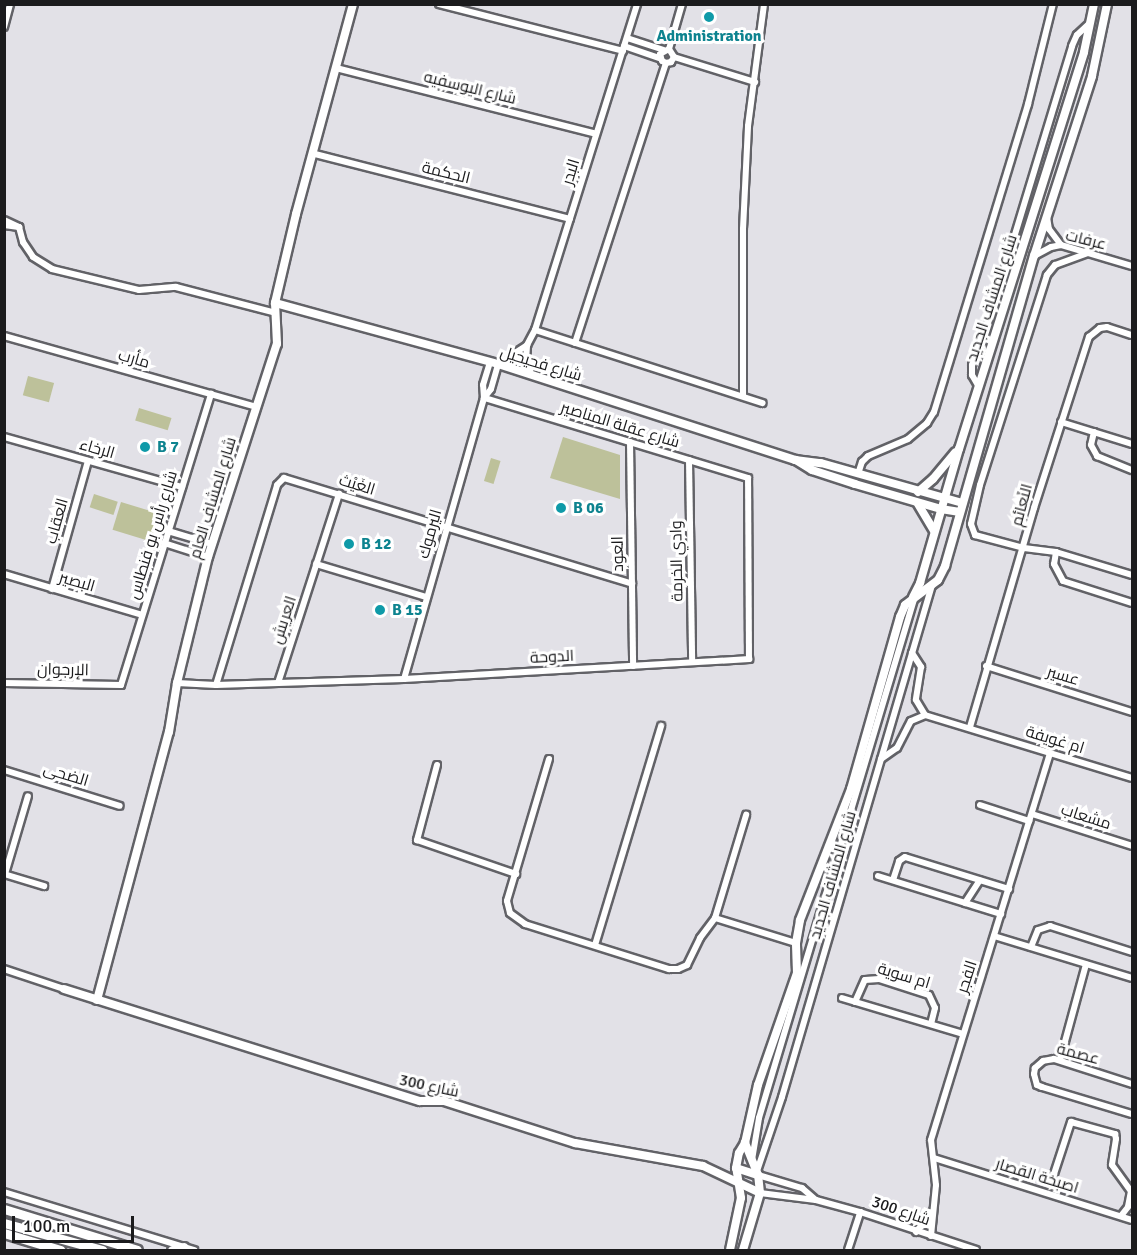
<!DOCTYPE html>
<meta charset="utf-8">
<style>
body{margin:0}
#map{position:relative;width:1137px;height:1255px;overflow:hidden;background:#e2e1e7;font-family:Signika,Cairo,sans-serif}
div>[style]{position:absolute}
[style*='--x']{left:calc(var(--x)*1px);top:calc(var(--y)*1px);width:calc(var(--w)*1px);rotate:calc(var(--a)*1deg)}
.green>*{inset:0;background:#bdc19a;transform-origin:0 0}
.roads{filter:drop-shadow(2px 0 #626267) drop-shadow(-2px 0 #626267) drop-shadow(0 2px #626267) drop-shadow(0 -2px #626267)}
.minor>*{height:6px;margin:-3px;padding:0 3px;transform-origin:3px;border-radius:3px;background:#fff}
.tertiary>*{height:8px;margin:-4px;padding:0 4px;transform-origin:4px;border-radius:4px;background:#fff}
.secondary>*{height:9px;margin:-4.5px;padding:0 4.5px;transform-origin:4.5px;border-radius:4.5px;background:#fff}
.dots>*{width:16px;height:16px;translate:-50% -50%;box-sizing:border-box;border:3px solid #fff;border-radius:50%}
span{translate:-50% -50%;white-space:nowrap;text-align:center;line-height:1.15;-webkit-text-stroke:6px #fff;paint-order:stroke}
.culture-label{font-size:16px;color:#0d838f;font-weight:700}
.left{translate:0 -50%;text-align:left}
.street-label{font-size:16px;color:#1b1b1d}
.frame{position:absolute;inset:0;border:6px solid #1b1b1d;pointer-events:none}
.scale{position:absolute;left:12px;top:1216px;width:122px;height:27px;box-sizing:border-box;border:3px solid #1b1b1d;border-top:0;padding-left:8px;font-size:18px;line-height:21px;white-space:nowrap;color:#1b1b1d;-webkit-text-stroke:4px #fff;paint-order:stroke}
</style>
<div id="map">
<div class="green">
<i style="left:28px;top:376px;width:27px;height:20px;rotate:15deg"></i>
<i style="left:139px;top:408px;width:34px;height:13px;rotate:17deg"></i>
<i style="clip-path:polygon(563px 437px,620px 455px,620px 499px,550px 478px)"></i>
<i style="left:491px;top:458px;width:10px;height:24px;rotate:17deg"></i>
<i style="left:94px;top:494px;width:25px;height:14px;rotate:18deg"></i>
<i style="left:121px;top:502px;width:41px;height:29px;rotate:17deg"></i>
</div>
<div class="roads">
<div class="minor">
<i style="--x:439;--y:4;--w:190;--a:14.3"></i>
<i style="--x:4;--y:27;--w:24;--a:-75"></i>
<i style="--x:627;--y:38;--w:38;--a:18"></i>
<i style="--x:624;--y:46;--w:39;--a:19"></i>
<i style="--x:669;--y:49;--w:47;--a:-73.9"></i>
<i style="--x:674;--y:57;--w:6;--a:121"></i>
<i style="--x:671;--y:62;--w:5;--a:169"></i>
<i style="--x:666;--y:63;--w:4;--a:-153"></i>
<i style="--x:662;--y:61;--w:7;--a:-106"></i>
<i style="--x:660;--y:54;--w:10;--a:-29"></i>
<i style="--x:669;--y:49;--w:9;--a:58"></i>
<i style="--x:674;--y:57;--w:85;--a:17.2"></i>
<i style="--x:336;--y:68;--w:268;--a:14.2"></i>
<i style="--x:315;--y:154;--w:263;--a:14.3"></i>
<i style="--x:1047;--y:217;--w:12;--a:81"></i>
<i style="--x:1049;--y:229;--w:20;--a:53"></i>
<i style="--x:4;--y:220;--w:17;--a:25"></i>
<i style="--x:4;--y:225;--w:15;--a:8"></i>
<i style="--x:19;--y:227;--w:16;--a:75"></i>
<i style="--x:23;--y:242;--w:18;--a:56"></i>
<i style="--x:33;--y:257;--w:22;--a:32"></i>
<i style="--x:52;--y:269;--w:89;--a:13.6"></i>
<i style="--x:139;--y:290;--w:37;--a:-5"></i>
<i style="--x:176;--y:287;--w:103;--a:14.6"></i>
<i style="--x:1088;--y:253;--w:35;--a:160"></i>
<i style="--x:1055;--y:265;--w:13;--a:129"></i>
<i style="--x:1047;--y:275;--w:220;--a:107.7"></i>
<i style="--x:980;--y:485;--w:40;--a:103"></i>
<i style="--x:971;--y:524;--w:12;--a:70"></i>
<i style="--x:975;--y:535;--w:51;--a:14.9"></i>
<i style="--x:1024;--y:548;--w:32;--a:7"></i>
<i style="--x:1056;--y:552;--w:79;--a:16.8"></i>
<i style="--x:1034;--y:256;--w:19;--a:-28"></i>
<i style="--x:1051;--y:247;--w:10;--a:-11"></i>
<i style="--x:1061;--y:245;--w:74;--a:16.5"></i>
<i style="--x:535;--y:330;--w:239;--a:17.8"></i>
<i style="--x:4;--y:336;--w:262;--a:15.7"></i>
<i style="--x:575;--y:343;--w:294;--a:-72"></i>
<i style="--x:527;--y:346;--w:15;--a:94"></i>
<i style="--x:526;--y:361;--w:14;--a:69"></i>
<i style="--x:979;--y:387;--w:14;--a:-120"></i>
<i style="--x:972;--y:375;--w:10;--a:-90"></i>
<i style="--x:972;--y:365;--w:24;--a:-66"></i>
<i style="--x:982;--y:343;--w:310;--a:-73.1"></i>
<i style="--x:1072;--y:46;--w:12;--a:-66"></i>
<i style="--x:1077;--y:35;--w:18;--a:-43"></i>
<i style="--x:743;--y:396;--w:167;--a:-90"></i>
<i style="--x:743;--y:229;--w:103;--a:-87.2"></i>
<i style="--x:748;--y:126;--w:123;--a:-82.5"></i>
<i style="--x:484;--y:398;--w:11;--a:-52"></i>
<i style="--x:491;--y:389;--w:26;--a:-74"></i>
<i style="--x:498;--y:364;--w:35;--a:-33"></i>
<i style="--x:527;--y:345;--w:17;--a:-62"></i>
<i style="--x:535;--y:330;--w:342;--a:-72.6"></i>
<i style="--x:1061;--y:422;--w:74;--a:17.2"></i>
<i style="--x:1094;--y:432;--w:13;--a:103"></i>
<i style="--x:1091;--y:445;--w:13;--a:61"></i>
<i style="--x:1097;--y:456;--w:38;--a:22"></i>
<i style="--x:4;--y:437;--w:185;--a:15.7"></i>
<i style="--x:630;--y:442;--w:224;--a:89.2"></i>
<i style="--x:689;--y:460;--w:202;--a:89.1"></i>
<i style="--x:858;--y:474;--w:13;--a:-72"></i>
<i style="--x:862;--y:462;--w:8;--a:-45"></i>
<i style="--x:868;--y:456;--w:43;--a:-23"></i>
<i style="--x:908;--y:439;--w:25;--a:-40"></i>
<i style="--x:927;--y:423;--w:13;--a:-58"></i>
<i style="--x:934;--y:412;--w:322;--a:-73"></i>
<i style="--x:1028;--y:104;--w:103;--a:-76"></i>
<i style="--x:168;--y:531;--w:46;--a:16.5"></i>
<i style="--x:164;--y:543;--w:46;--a:17.7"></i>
<i style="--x:1056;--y:552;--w:12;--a:99"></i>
<i style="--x:1054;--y:564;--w:19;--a:62"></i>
<i style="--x:1063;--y:581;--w:72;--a:17.7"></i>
<i style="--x:316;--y:564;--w:115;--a:16.7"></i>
<i style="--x:4;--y:574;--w:144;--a:16.5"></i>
<i style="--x:52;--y:589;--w:133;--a:-74.3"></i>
<i style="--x:912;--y:653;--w:17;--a:57"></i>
<i style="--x:921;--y:667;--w:33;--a:99"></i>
<i style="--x:916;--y:700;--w:17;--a:59"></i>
<i style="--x:986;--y:666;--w:153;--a:17.5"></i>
<i style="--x:404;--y:679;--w:292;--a:-74.1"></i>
<i style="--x:484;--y:398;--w:13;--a:-94"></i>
<i style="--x:483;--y:385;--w:24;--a:-73"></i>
<i style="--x:4;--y:683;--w:117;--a:1"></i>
<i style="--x:121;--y:685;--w:305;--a:-72.8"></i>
<i style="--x:177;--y:683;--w:39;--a:3"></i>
<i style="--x:216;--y:685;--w:188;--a:-1.8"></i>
<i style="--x:404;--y:679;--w:346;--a:-3.3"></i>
<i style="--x:749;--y:659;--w:181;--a:-90.3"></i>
<i style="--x:748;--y:478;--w:276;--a:-163.1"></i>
<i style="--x:278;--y:683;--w:199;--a:-72.1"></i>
<i style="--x:216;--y:685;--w:209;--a:-73"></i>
<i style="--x:277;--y:485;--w:10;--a:-45"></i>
<i style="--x:284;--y:478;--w:364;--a:16.9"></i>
<i style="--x:970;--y:727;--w:228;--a:-73.7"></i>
<i style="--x:1034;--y:508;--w:180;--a:-72.2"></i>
<i style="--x:1089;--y:337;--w:14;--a:-39"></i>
<i style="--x:1100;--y:328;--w:7;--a:-8"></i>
<i style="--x:1107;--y:327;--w:26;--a:18"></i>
<i style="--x:549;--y:759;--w:148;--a:106.5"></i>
<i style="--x:507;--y:901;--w:12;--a:76"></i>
<i style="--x:510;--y:913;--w:19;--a:36"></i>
<i style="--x:525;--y:924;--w:151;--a:17.4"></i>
<i style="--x:669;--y:969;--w:9;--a:0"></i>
<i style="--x:678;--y:969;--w:10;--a:-24"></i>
<i style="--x:687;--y:965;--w:30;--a:-64"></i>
<i style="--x:700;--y:938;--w:25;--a:-53"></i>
<i style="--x:715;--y:918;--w:108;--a:-73.2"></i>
<i style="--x:881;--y:759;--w:19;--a:-35"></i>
<i style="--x:897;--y:748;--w:30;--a:-63"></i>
<i style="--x:911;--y:721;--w:15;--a:-23"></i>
<i style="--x:925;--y:715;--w:216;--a:16.9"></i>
<i style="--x:437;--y:765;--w:78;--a:104.9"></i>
<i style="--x:417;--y:840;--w:105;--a:19"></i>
<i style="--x:4;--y:770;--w:121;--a:17.2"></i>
<i style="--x:980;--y:805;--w:52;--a:18.1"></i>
<i style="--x:1032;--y:814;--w:105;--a:17.7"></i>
<i style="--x:4;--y:874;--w:42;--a:16.7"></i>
<i style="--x:5;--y:874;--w:81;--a:-73.6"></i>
<i style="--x:878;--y:876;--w:129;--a:17.2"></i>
<i style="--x:893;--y:880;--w:20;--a:-72"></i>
<i style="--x:899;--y:861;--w:7;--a:-34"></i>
<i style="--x:905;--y:857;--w:109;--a:17.1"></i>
<i style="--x:965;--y:903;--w:27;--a:-57"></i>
<i style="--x:715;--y:918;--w:85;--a:17.2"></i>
<i style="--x:994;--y:936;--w:144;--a:16.9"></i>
<i style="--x:595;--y:945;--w:229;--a:-73.2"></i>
<i style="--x:1031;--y:947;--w:18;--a:-68"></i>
<i style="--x:1038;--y:930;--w:13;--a:-18"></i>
<i style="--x:1050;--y:926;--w:86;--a:17.6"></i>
<i style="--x:4;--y:969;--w:63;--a:18.4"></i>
<i style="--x:842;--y:998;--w:126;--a:16.6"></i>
<i style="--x:855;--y:1002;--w:24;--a:-66"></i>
<i style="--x:865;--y:980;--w:14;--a:-4"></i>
<i style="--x:879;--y:979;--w:52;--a:17.7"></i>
<i style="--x:929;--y:995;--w:14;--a:65"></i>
<i style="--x:935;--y:1008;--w:16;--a:104"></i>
<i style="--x:1060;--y:1060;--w:99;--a:-74.8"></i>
<i style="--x:1132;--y:1084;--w:82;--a:-162.2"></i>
<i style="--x:1054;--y:1059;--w:11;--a:170"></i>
<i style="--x:1043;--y:1061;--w:11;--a:139"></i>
<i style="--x:1035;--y:1068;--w:6;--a:99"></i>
<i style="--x:1034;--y:1074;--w:11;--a:75"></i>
<i style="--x:1037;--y:1085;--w:5;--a:22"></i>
<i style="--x:1042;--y:1087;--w:94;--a:16.7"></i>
<i style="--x:934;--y:1158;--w:207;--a:17.4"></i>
<i style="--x:752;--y:1160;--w:43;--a:-80.5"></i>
<i style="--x:759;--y:1118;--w:545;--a:-73.36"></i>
<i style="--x:757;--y:1171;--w:78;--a:-71.3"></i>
<i style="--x:782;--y:1097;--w:534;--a:-73.67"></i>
<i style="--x:1054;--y:1174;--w:55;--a:-71.9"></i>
<i style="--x:1071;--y:1122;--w:46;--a:15.3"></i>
<i style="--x:1115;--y:1134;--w:5;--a:79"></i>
<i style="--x:1116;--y:1139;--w:26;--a:99"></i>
<i style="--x:1112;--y:1165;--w:32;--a:54"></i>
<i style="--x:1131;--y:1191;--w:16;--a:101"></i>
<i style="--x:1128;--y:1207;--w:11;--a:128"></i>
<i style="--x:758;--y:1175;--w:46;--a:16.5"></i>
<i style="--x:802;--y:1188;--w:18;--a:41"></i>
<i style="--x:4;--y:1192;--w:199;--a:17"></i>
<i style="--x:760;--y:1193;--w:56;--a:7.1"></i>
<i style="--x:816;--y:1200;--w:46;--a:15.3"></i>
<i style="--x:860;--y:1212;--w:122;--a:18.1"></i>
<i style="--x:916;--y:1232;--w:26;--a:-51"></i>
<i style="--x:931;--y:1236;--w:51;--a:-84.4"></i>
<i style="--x:936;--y:1185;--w:45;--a:-96.3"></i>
<i style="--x:931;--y:1140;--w:405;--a:-72.9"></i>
<i style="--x:848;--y:1250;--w:40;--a:-72"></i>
</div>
<div class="tertiary">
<i style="--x:275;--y:303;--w:231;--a:15.3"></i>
<i style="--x:498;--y:364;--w:312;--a:17.9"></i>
<i style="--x:795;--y:460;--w:26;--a:7"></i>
<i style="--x:821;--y:463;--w:147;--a:15.8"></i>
<i style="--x:796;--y:460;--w:19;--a:32"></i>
<i style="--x:812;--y:470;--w:45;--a:18"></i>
<i style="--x:855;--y:484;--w:90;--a:16.2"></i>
<i style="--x:941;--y:509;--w:19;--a:9"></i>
<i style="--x:918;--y:492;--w:20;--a:-41"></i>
<i style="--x:933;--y:479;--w:35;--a:-50"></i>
<i style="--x:918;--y:504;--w:31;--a:59"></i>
<i style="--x:913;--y:597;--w:16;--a:-63"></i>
<i style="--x:920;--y:583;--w:140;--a:-73.8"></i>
<i style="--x:959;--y:449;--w:416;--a:-72.5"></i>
<i style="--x:1084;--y:52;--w:49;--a:-78.2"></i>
<i style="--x:64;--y:989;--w:373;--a:17.5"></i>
<i style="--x:420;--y:1101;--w:24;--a:0"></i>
<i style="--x:444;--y:1101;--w:138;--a:17.8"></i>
<i style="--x:575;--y:1143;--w:130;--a:10.2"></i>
<i style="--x:703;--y:1166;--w:63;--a:25.3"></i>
<i style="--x:97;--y:1000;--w:278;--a:-75"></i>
<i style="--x:169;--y:732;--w:50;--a:-80.7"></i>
<i style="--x:177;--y:683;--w:130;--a:-76.2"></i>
<i style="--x:208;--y:557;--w:224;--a:-72.1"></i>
<i style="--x:277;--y:344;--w:41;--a:-92.8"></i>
<i style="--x:275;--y:303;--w:91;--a:-76.7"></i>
<i style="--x:296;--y:214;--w:218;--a:-74.8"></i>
<i style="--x:736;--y:1168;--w:23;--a:18"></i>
<i style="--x:730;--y:1250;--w:53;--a:-78.1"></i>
<i style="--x:741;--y:1198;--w:30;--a:-99"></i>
<i style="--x:736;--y:1168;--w:15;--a:-79"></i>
<i style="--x:739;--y:1153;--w:12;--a:-59"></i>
<i style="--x:745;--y:1143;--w:59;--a:-77.4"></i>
<i style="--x:758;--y:1085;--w:119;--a:-70.8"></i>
<i style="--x:797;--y:973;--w:30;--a:-92"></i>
<i style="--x:796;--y:943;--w:23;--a:-80"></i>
<i style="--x:800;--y:920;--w:141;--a:-68.7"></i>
<i style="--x:851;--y:789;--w:179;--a:-74.1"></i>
<i style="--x:900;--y:617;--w:13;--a:-67"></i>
<i style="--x:905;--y:605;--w:41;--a:-37.1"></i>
<i style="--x:938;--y:580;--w:16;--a:-63"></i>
<i style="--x:945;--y:566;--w:323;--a:-74"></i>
<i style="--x:1034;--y:256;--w:189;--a:-72.1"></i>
<i style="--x:1092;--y:76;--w:74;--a:-78.2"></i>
<i style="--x:743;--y:1250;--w:59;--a:-73.4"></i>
<i style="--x:760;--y:1193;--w:18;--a:-96"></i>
<i style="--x:758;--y:1175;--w:35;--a:-112"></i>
</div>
<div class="secondary">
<i style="--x:4;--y:1209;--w:139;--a:17.1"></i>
<i style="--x:4;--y:1223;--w:102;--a:15.4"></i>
<i style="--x:4;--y:1233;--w:59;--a:16.9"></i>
<i style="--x:172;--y:1250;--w:12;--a:-14"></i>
</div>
</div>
<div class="dots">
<i style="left:709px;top:17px;background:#0f9aa8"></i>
<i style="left:145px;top:447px;background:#0f9aa8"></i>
<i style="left:561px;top:508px;background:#0f9aa8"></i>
<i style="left:349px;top:544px;background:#0f9aa8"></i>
<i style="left:380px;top:610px;background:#0f9aa8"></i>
</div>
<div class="culture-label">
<span style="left:709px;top:36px">Administration</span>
<span class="left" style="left:157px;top:447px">B 7</span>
<span class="left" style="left:573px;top:508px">B 06</span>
<span class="left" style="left:361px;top:544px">B 12</span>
<span class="left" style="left:392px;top:610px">B 15</span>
</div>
<div class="street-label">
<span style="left:470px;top:88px;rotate:14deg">شارع اليوسفيه</span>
<span style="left:571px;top:172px;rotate:-73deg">البدر</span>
<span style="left:446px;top:173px;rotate:14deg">الحكمة</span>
<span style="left:1086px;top:240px;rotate:14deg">عرفات</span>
<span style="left:992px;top:298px;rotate:-72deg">شارع المشاف الجديد</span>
<span style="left:134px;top:359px;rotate:16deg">مأرب</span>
<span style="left:541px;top:364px;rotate:17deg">شارع فحيحيل</span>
<span style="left:620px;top:425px;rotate:17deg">شارع عقلة المناصير</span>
<span style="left:97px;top:449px;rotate:16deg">الرخاء</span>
<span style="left:357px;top:485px;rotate:17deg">الغَيْث</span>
<span style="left:213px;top:498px;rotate:-73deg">شارع المشاف العام</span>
<span style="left:1022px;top:505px;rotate:-75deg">النًعائم</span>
<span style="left:57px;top:521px;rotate:-74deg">العقاب</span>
<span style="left:430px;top:534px;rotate:-74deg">اليرموك</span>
<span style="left:153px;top:535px;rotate:-73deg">شارع رأس بو فنطاس</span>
<span style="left:618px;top:554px;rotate:-91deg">العود</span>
<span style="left:677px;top:561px;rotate:-91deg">وادي الخرمة</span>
<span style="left:77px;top:582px;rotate:16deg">البصير</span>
<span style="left:284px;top:620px;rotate:-72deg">العريش</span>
<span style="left:552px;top:657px;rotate:-3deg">الدوحة</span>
<span style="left:63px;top:670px;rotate:1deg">الإرجوان</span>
<span style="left:1063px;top:676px;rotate:17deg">عسير</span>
<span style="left:1055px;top:740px;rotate:17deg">ام غويفة</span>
<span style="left:66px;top:775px;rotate:17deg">الضحى</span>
<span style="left:1086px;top:817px;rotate:18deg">مشعاب</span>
<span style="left:833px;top:875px;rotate:-74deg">شارع المشاف الجديد</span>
<span style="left:904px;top:976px;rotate:17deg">ام سوية</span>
<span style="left:967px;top:977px;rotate:-72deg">الفجر</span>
<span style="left:1078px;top:1054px;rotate:15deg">عصمة</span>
<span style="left:429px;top:1086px;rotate:12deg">شارع 300</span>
<span style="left:1037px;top:1176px;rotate:17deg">اصبخة القصار</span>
<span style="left:901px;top:1211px;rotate:19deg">شارع 300</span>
</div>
<div class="frame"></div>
<div class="scale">100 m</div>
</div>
